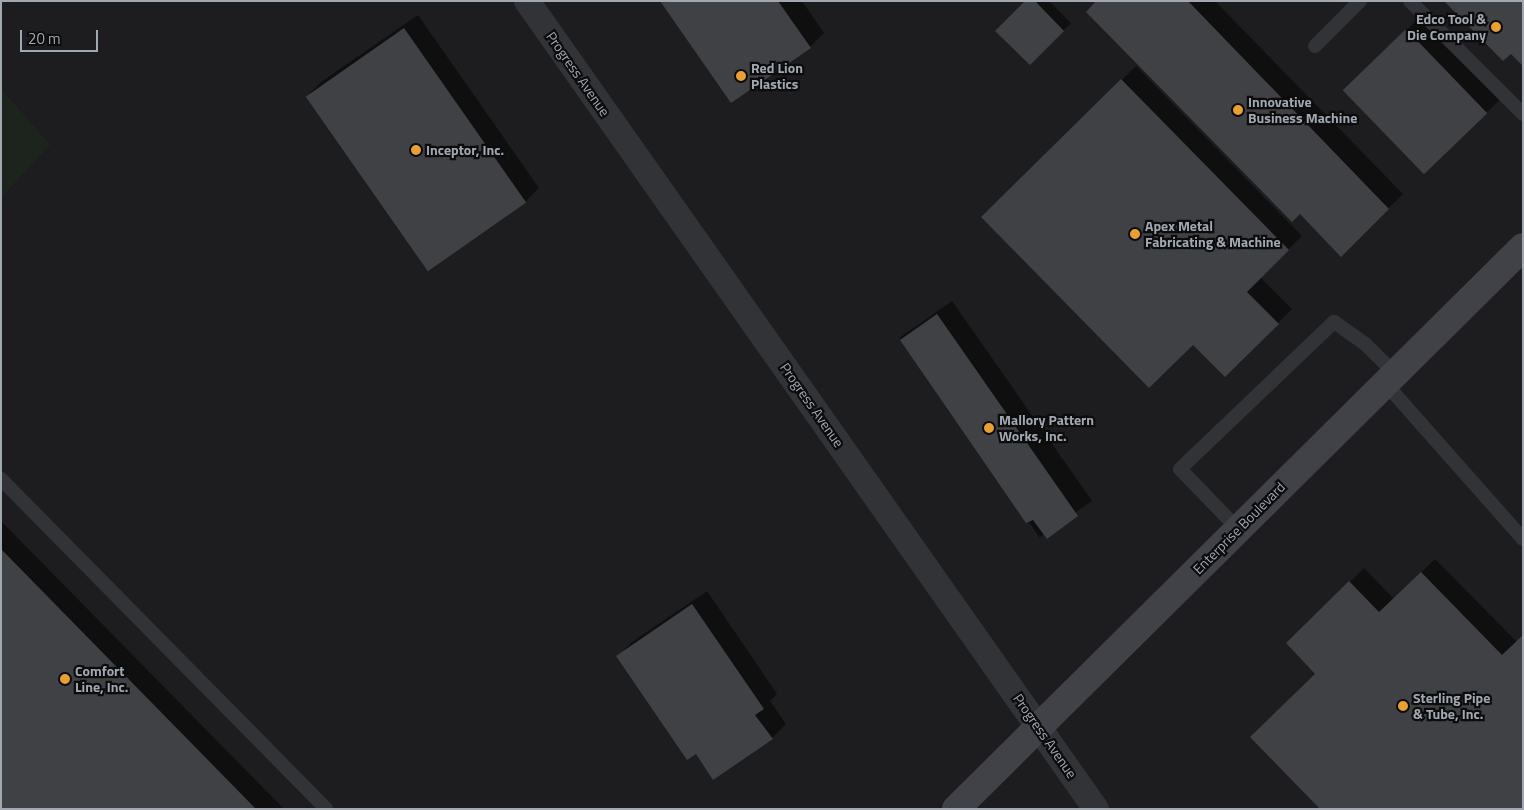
<!DOCTYPE html>
<style>
body{margin:0}
#map{position:relative;width:1524px;height:810px;overflow:hidden;background:#101112;font-family:"Titillium Web",sans-serif}
div>[style]{position:absolute}
[style*='--x']{left:calc(var(--x)*1px);top:calc(var(--y)*1px);width:calc(var(--w)*1px);rotate:calc(var(--a)*1deg)}
.built>*{inset:0;background:#1d1d1f}
.green>*{inset:0;background:#1d241e}
.shadow>*{inset:0;background:#0007;transform-origin:0 0}
.building>*{inset:0;background:#404145;transform-origin:0 0}
.lane>*{height:14px;margin:-7px;padding:0 7px;transform-origin:7px;border-radius:7px;background:#323337}
.street>*{height:26px;margin:-13px;padding:0 13px;transform-origin:13px;border-radius:13px;background:#323337}
.secondary>*{height:28px;margin:-14px;padding:0 14px;transform-origin:14px;border-radius:14px;background:#404247}
.dots>*{width:14px;height:14px;translate:-50% -50%;box-sizing:border-box;border:2px solid #0c0c0d;border-radius:50%}
span{translate:-50% -50%;white-space:nowrap;text-align:center;line-height:1.15;-webkit-text-stroke:4.5px #0c0c0d;paint-order:stroke}
.poi-label{font-size:14px;color:#a2a8b2;font-weight:700}
.right{translate:-100% -50%;text-align:right}
.left{translate:0 -50%;text-align:left}
.street-label{font-size:14px;color:#a2a8b2}
.frame{position:absolute;inset:0;border:2px solid #a2a8b2;pointer-events:none}
.scale{position:absolute;left:20px;top:30px;width:78px;height:22px;box-sizing:border-box;border:2px solid #a2a8b2;border-top:0;padding-left:6px;font-size:15px;line-height:18px;white-space:nowrap;color:#a2a8b2;-webkit-text-stroke:4px #0c0c0d;paint-order:stroke}
</style>
<div id="map">
<div class="built">
<i style="clip-path:polygon(1px 1px,1523px 1px,1523px 809px,1px 809px,1px 198px,51px 145px,1px 88px)"></i>
</div>
<div class="green">
<i style="clip-path:polygon(1px 88px,51px 145px,1px 198px)"></i>
</div>
<div class="shadow">
<i style="clip-path:polygon(662px 1px,802px 1px,824px 33px,810px 47px)"></i>
<i style="clip-path:polygon(1026px 1px,1049px 1px,1071px 23px,1030px 63px)"></i>
<i style="clip-path:polygon(1098px 1px,1215px 1px,1403px 194px,1341px 255px)"></i>
<i style="clip-path:polygon(418px 15px,539px 188px,525px 202px,307px 96px,321px 82px)"></i>
<i style="left:1421px;top:16px;width:115px;height:106px;rotate:46deg"></i>
<i style="clip-path:polygon(1136px 66px,1302px 236px,1260px 277px,1292px 309px,1225px 375px,1193px 343px,983px 217px)"></i>
<i style="left:952px;top:301px;width:244px;height:64px;rotate:55deg"></i>
<i style="clip-path:polygon(1px 521px,284px 809px,1px 809px)"></i>
<i style="clip-path:polygon(1435px 559px,1517px 642px,1523px 809px,1317px 674px,1287px 644px,1364px 568px,1394px 599px)"></i>
<i style="clip-path:polygon(707px 591px,777px 694px,770px 701px,786px 724px,772px 738px,696px 752px,618px 656px,632px 642px)"></i>
</div>
<div class="building">
<i style="clip-path:polygon(660px 1px,778px 1px,811px 48px,731px 103px)"></i>
<i style="clip-path:polygon(1025px 1px,1035px 1px,1064px 31px,1030px 65px,995px 31px)"></i>
<i style="clip-path:polygon(1096px 1px,1188px 1px,1389px 209px,1341px 257px,1300px 214px,1292px 222px,1086px 12px)"></i>
<i style="clip-path:polygon(1444px 1px,1523px 1px,1523px 66px,1511px 54px,1503px 61px)"></i>
<i style="left:404px;top:28px;width:213px;height:120px;rotate:55deg"></i>
<i style="left:1406px;top:29px;width:117px;height:88px;rotate:46deg"></i>
<i style="clip-path:polygon(1121px 79px,1289px 250px,1247px 292px,1279px 324px,1225px 377px,1193px 345px,1149px 388px,981px 217px)"></i>
<i style="clip-path:polygon(937px 314px,1078px 516px,1047px 539px,1033px 520px,1026px 523px,900px 340px)"></i>
<i style="clip-path:polygon(1px 549px,256px 809px,1px 809px)"></i>
<i style="clip-path:polygon(1421px 572px,1502px 655px,1523px 635px,1523px 809px,1320px 809px,1250px 737px,1315px 674px,1286px 643px,1349px 581px,1379px 612px)"></i>
<i style="clip-path:polygon(692px 604px,764px 709px,755px 715px,773px 739px,713px 780px,696px 754px,687px 760px,616px 656px)"></i>
</div>
<div class="lane">
<i style="--x:1410;--y:1;--w:160;--a:45"></i>
<i style="--x:1315;--y:46;--w:64;--a:-45"></i>
<i style="--x:1385;--y:383;--w:208;--a:48.5"></i>
<i style="--x:1;--y:479;--w:463;--a:45.4"></i>
<i style="--x:1238;--y:529;--w:83;--a:-134"></i>
<i style="--x:1180;--y:469;--w:213;--a:-43.7"></i>
<i style="--x:1334;--y:322;--w:37;--a:35"></i>
<i style="--x:1364;--y:343;--w:43;--a:44.1"></i>
</div>
<div class="street">
<i style="--x:527;--y:1;--w:988;--a:54.85"></i>
</div>
<div class="secondary">
<i style="--x:956;--y:809;--w:798;--a:-44.75"></i>
</div>
<div class="dots">
<i style="left:1496px;top:27px;background:#e8a033"></i>
<i style="left:741px;top:76px;background:#e8a033"></i>
<i style="left:1238px;top:110px;background:#e8a033"></i>
<i style="left:416px;top:150px;background:#e8a033"></i>
<i style="left:1135px;top:234px;background:#e8a033"></i>
<i style="left:989px;top:428px;background:#e8a033"></i>
<i style="left:65px;top:679px;background:#e8a033"></i>
<i style="left:1403px;top:706px;background:#e8a033"></i>
</div>
<div class="poi-label">
<span class="right" style="left:1486px;top:27px">Edco Tool &amp;<br>Die Company</span>
<span class="left" style="left:751px;top:76px">Red Lion<br>Plastics</span>
<span class="left" style="left:1248px;top:110px">Innovative<br>Business Machine</span>
<span class="left" style="left:426px;top:150px">Inceptor, Inc.</span>
<span class="left" style="left:1145px;top:234px">Apex Metal<br>Fabricating &amp; Machine</span>
<span class="left" style="left:999px;top:428px">Mallory Pattern<br>Works, Inc.</span>
<span class="left" style="left:75px;top:679px">Comfort<br>Line, Inc.</span>
<span class="left" style="left:1413px;top:706px">Sterling Pipe<br>&amp; Tube, Inc.</span>
</div>
<div class="street-label">
<span style="left:578px;top:74px;rotate:55deg">Progress Avenue</span>
<span style="left:812px;top:405px;rotate:55deg">Progress Avenue</span>
<span style="left:1239px;top:528px;rotate:-45deg">Enterprise Boulevard</span>
<span style="left:1045px;top:736px;rotate:55deg">Progress Avenue</span>
</div>
<div class="frame"></div>
<div class="scale">20 m</div>
</div>
